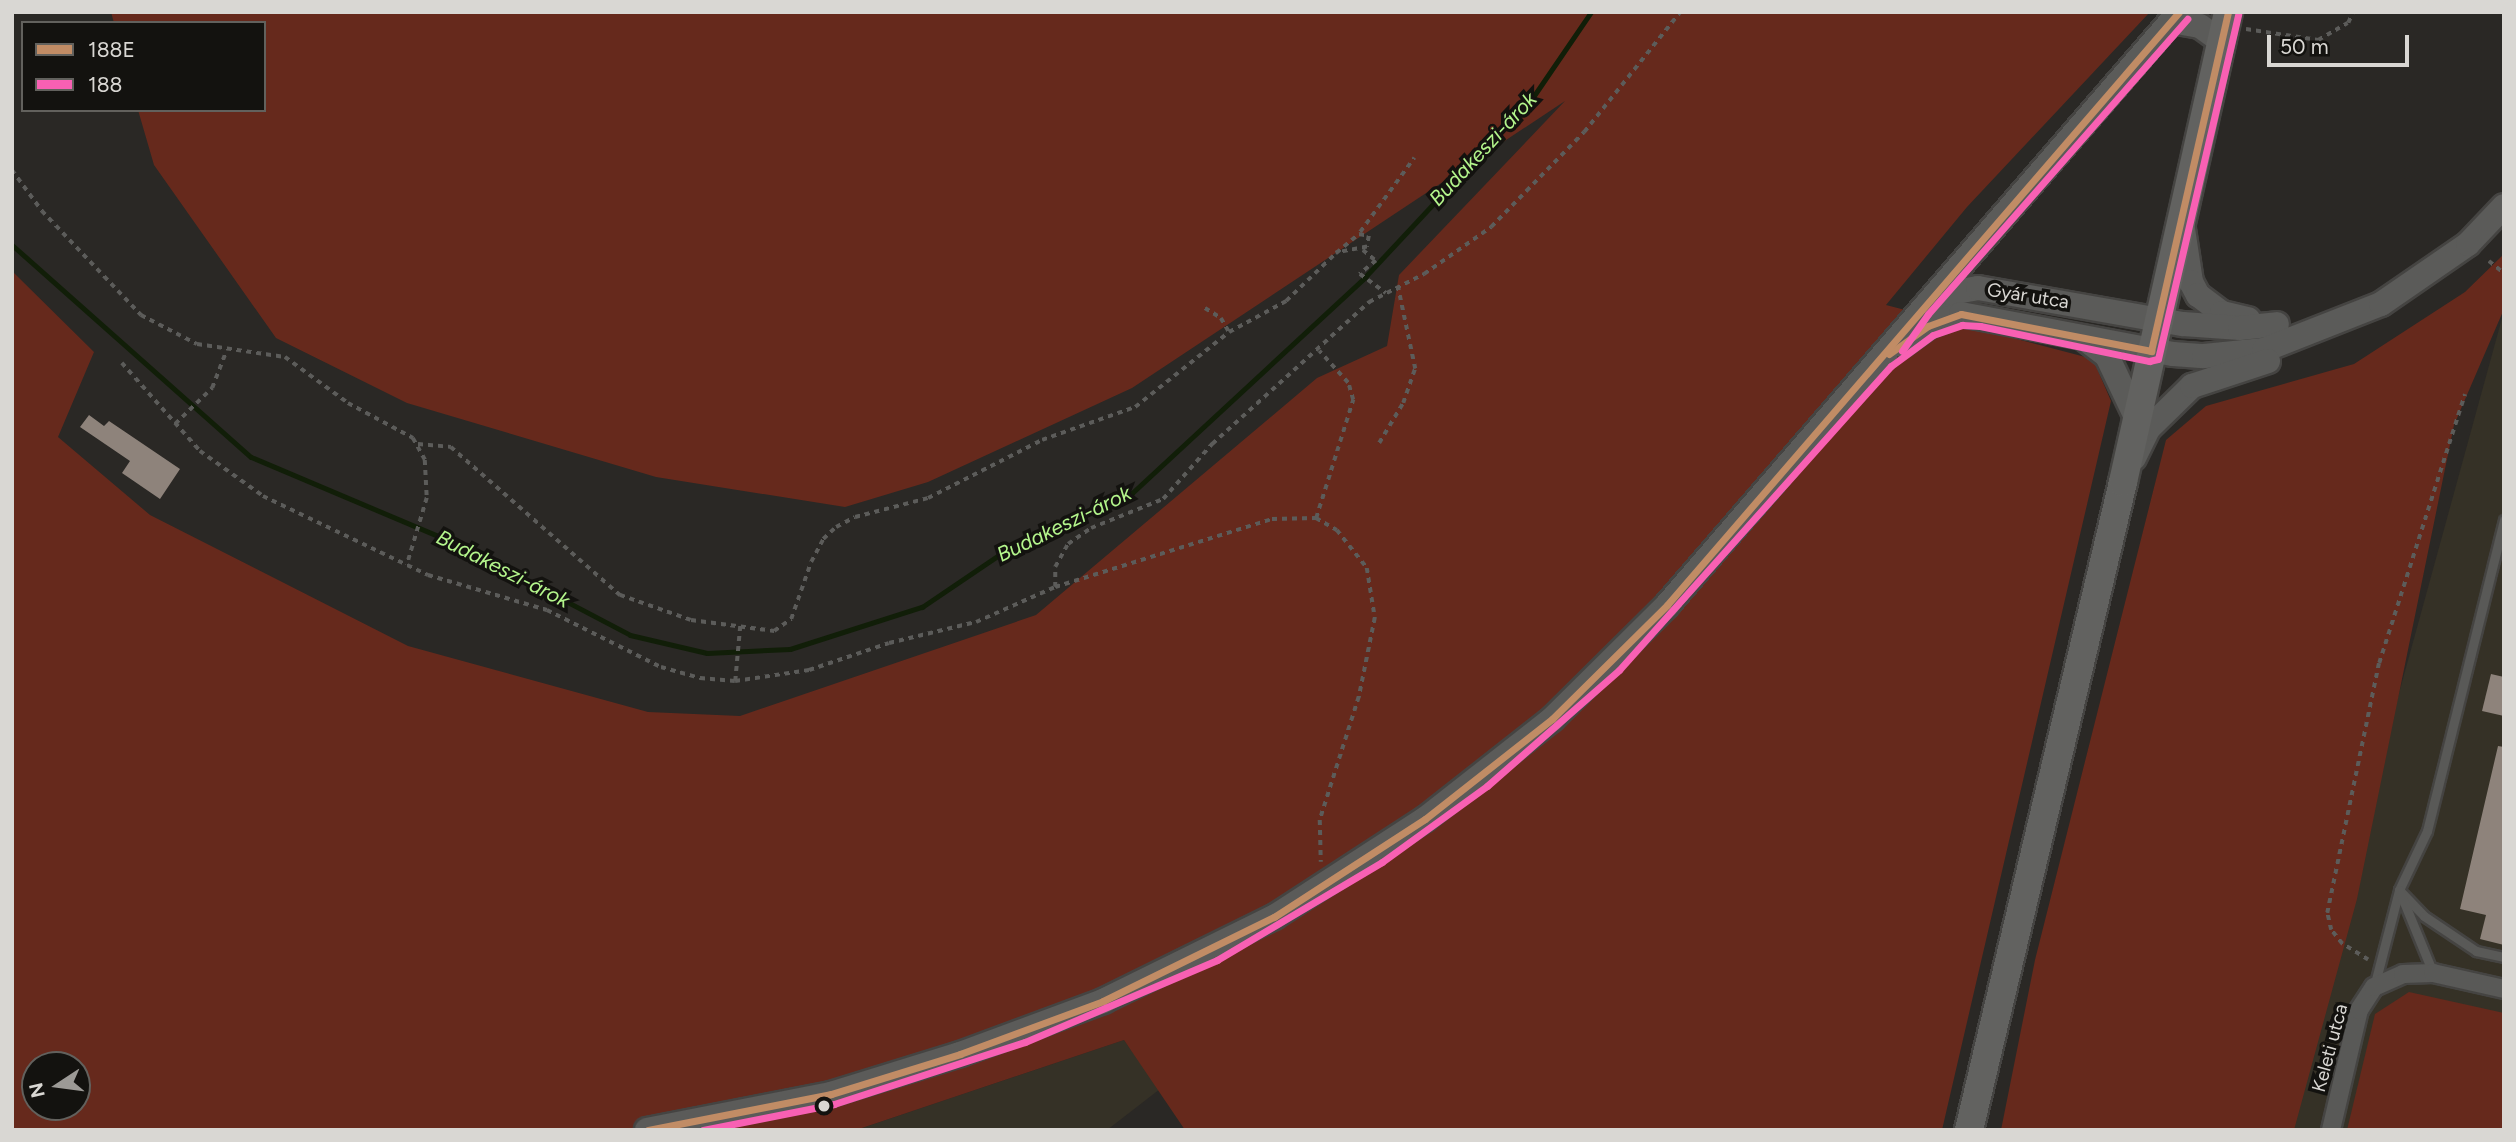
<!DOCTYPE html>
<meta charset="utf-8">
<style>
body{margin:0}
#map{position:relative;width:2516px;height:1142px;overflow:hidden;background:#2a2825;font-family:Figtree,sans-serif}
div>[style]{position:absolute}
[style*='--x']{left:calc(var(--x)*1px);top:calc(var(--y)*1px);width:calc(var(--w)*1px);rotate:calc(var(--a)*1deg)}
.built>*{inset:0;background:#353126}
.green>*{inset:0;background:#66291c}
.stream>*{height:5px;margin:-2.5px;padding:0 2.5px;transform-origin:2.5px;border-radius:2.5px;background:#111e08}
.building>*{inset:0;background:#8e837b}
.path>*{height:3.5px;margin-top:-1.75px;transform-origin:0;background:repeating-linear-gradient(90deg,#5c5c5a 0 5px,transparent 0 10px)}
.roads{filter:drop-shadow(2px 0 #454442) drop-shadow(-2px 0 #454442) drop-shadow(0 2px #454442) drop-shadow(0 -2px #454442)}
.service>*{height:9px;margin:-4.5px;padding:0 4.5px;transform-origin:4.5px;border-radius:4.5px;background:#595957}
.minor>*{height:18px;margin:-9px;padding:0 9px;transform-origin:9px;border-radius:9px;background:#595957}
.secondary>*{height:24px;margin:-12px;padding:0 12px;transform-origin:12px;border-radius:12px;background:#5b5b59}
.primary>*{height:28px;margin:-14px;padding:0 14px;transform-origin:14px;border-radius:14px;background:#626260}
.bus-1>*{height:7px;margin:-3.5px;padding:0 3.5px;transform-origin:3.5px;border-radius:3.5px;background:#c18c65}
.bus-2>*{height:7px;margin:-3.5px;padding:0 3.5px;transform-origin:3.5px;border-radius:3.5px;background:#f860b3}
.dots>*{width:19px;height:19px;translate:-50% -50%;box-sizing:border-box;border:4px solid #13120f;border-radius:50%}
span{translate:-50% -50%;white-space:nowrap;text-align:center;line-height:1.15;-webkit-text-stroke:7px #13120f;paint-order:stroke}
.street-label{font-size:19px;color:#d9d7d3}
.water-label{font-size:21px;color:#b4f68c;font-style:italic}
.frame{position:absolute;inset:0;border:14px solid #d9d7d3;pointer-events:none}
.legend{position:absolute;left:21px;top:21px;width:245px;height:91px;box-sizing:border-box;background:#13120f;border:2px solid #62615d;margin:0;padding:9px 12px;list-style:none;font-size:21px;color:#d9d7d3}
.legend li{display:flex;align-items:center;gap:14px;height:35px}
.legend b{width:35px;border:2px solid #62615d}
.north{position:absolute;left:21px;top:1051px;width:70px;height:70px;box-sizing:border-box;background:#13120f;border:2px solid #62615d;border-radius:50%;rotate:257deg;font-size:19px;font-weight:700;line-height:28px;text-align:center;color:#d9d7d3}
.north::after{content:'';display:block;margin:auto;width:24px;height:32px;background:#9c9a96;clip-path:polygon(50% 0,100% 100%,50% 72%,0 100%)}
.scale{position:absolute;left:2267px;top:35px;width:142px;height:32px;box-sizing:border-box;border:4px solid #d9d7d3;border-top:0;padding-left:9px;font-size:21px;line-height:24px;white-space:nowrap;color:#d9d7d3;-webkit-text-stroke:5px #13120f;paint-order:stroke}
</style>
<div id="map">
<div class="built">
<i style="clip-path:polygon(2504px 311px,2504px 1130px,2279px 1130px)"></i>
<i style="clip-path:polygon(1124px 1040px,1160px 1089px,1107px 1130px,856px 1130px)"></i>
</div>
<div class="green">
<i style="clip-path:polygon(evenodd,111px 12px,2150px 12px,1967px 207px,1886px 305px,2093px 359px,2111px 401px,1942px 1130px,1185px 1130px,1124px 1040px,856px 1130px,12px 1130px,12px 271px,94px 352px,58px 437px,150px 515px,408px 646px,648px 712px,740px 716px,1036px 615px,1317px 378px,1387px 346px,1399px 275px,1565px 101px,1132px 388px,928px 482px,845px 507px,656px 477px,407px 403px,276px 338px,154px 165px,138px 110px,264px 110px,264px 23px,114px 23px,111px 12px,35px 1065px,77px 1065px,77px 1107px,35px 1107px,35px 1065px)"></i>
<i style="clip-path:polygon(2504px 254px,2504px 309px,2454px 425px,2357px 899px,2294px 1130px,2001px 1130px,2035px 960px,2166px 440px,2206px 406px,2354px 364px,2465px 292px)"></i>
<i style="clip-path:polygon(2409px 992px,2504px 1013px,2504px 1130px,2347px 1130px,2375px 1014px)"></i>
</div>
<div class="stream">
<i style="--x:12;--y:245;--w:319;--a:41.6"></i>
<i style="--x:251;--y:457;--w:224;--a:22.9"></i>
<i style="--x:457;--y:544;--w:195;--a:27.7"></i>
<i style="--x:630;--y:635;--w:79;--a:13.2"></i>
<i style="--x:707;--y:653;--w:83;--a:-2.8"></i>
<i style="--x:790;--y:649;--w:139;--a:-17.7"></i>
<i style="--x:922;--y:607;--w:109;--a:-34.1"></i>
<i style="--x:1012;--y:546;--w:131;--a:-23.8"></i>
<i style="--x:1132;--y:493;--w:316;--a:-42.8"></i>
<i style="--x:1364;--y:278;--w:248;--a:-47"></i>
<i style="--x:1533;--y:97;--w:103;--a:-55.7"></i>
</div>
<div class="building">
<i style="clip-path:polygon(89px 415px,104px 426px,109px 421px,180px 469px,160px 499px,122px 473px,130px 461px,80px 427px)"></i>
<i style="clip-path:polygon(2491px 674px,2504px 677px,2504px 716px,2482px 711px)"></i>
<i style="clip-path:polygon(2498px 746px,2504px 747px,2504px 945px,2480px 939px,2486px 915px,2460px 909px)"></i>
</div>
<div class="path">
<i style="--x:2246;--y:29;--w:73;--a:8.7"></i>
<i style="--x:2318;--y:40;--w:34;--a:-30"></i>
<i style="--x:2348;--y:23;--w:12;--a:-66"></i>
<i style="--x:12;--y:170;--w:51;--a:53.8"></i>
<i style="--x:42;--y:211;--w:144;--a:46.4"></i>
<i style="--x:141;--y:315;--w:63;--a:27.4"></i>
<i style="--x:197;--y:344;--w:89;--a:8.4"></i>
<i style="--x:285;--y:357;--w:78;--a:36.1"></i>
<i style="--x:348;--y:403;--w:74;--a:28.3"></i>
<i style="--x:413;--y:438;--w:25;--a:61"></i>
<i style="--x:425;--y:460;--w:38;--a:87"></i>
<i style="--x:427;--y:498;--w:70;--a:106.6"></i>
<i style="--x:1360;--y:232;--w:92;--a:-53.9"></i>
<i style="--x:1363;--y:250;--w:17;--a:40"></i>
<i style="--x:1376;--y:261;--w:21;--a:141"></i>
<i style="--x:1360;--y:274;--w:32;--a:36"></i>
<i style="--x:2489;--y:261;--w:19;--a:39"></i>
<i style="--x:1205;--y:308;--w:19;--a:32"></i>
<i style="--x:1221;--y:318;--w:16;--a:60"></i>
<i style="--x:122;--y:363;--w:118;--a:48.4"></i>
<i style="--x:200;--y:451;--w:77;--a:35.5"></i>
<i style="--x:263;--y:496;--w:183;--a:25.6"></i>
<i style="--x:428;--y:575;--w:124;--a:16.4"></i>
<i style="--x:547;--y:610;--w:127;--a:26.6"></i>
<i style="--x:661;--y:667;--w:41;--a:15.8"></i>
<i style="--x:700;--y:678;--w:35;--a:5"></i>
<i style="--x:735;--y:681;--w:75;--a:-8.5"></i>
<i style="--x:809;--y:670;--w:84;--a:-18.6"></i>
<i style="--x:889;--y:643;--w:89;--a:-13.6"></i>
<i style="--x:976;--y:622;--w:86;--a:-23.9"></i>
<i style="--x:1055;--y:587;--w:227;--a:-17.4"></i>
<i style="--x:1272;--y:519;--w:44;--a:-1.3"></i>
<i style="--x:1316;--y:518;--w:24;--a:30"></i>
<i style="--x:1337;--y:530;--w:48;--a:51.7"></i>
<i style="--x:1367;--y:568;--w:51;--a:80.9"></i>
<i style="--x:1375;--y:618;--w:81;--a:101.4"></i>
<i style="--x:1359;--y:697;--w:129;--a:107.6"></i>
<i style="--x:1320;--y:820;--w:42;--a:88.6"></i>
<i style="--x:175;--y:424;--w:52;--a:-44.2"></i>
<i style="--x:212;--y:388;--w:40;--a:-69"></i>
<i style="--x:1379;--y:443;--w:47;--a:-59"></i>
<i style="--x:1403;--y:403;--w:36;--a:-71"></i>
<i style="--x:1415;--y:369;--w:83;--a:-101.9"></i>
<i style="--x:418;--y:444;--w:33;--a:5"></i>
<i style="--x:451;--y:447;--w:225;--a:41.2"></i>
<i style="--x:620;--y:595;--w:75;--a:19.4"></i>
<i style="--x:691;--y:620;--w:84;--a:7.5"></i>
<i style="--x:774;--y:631;--w:21;--a:-35"></i>
<i style="--x:791;--y:619;--w:60;--a:-70.7"></i>
<i style="--x:811;--y:562;--w:26;--a:-62"></i>
<i style="--x:823;--y:539;--w:18;--a:-43"></i>
<i style="--x:836;--y:527;--w:21;--a:-28"></i>
<i style="--x:855;--y:517;--w:75;--a:-14.6"></i>
<i style="--x:928;--y:498;--w:128;--a:-27"></i>
<i style="--x:1042;--y:440;--w:99;--a:-19.5"></i>
<i style="--x:1135;--y:407;--w:120;--a:-38.6"></i>
<i style="--x:1229;--y:332;--w:65;--a:-28.5"></i>
<i style="--x:1286;--y:301;--w:69;--a:-43.8"></i>
<i style="--x:1336;--y:253;--w:30;--a:-40"></i>
<i style="--x:1359;--y:234;--w:10;--a:11"></i>
<i style="--x:1369;--y:236;--w:11;--a:100"></i>
<i style="--x:1367;--y:247;--w:32;--a:169"></i>
<i style="--x:1316;--y:518;--w:124;--a:-72.6"></i>
<i style="--x:1353;--y:400;--w:18;--a:-106"></i>
<i style="--x:1348;--y:383;--w:43;--a:-132.2"></i>
<i style="--x:1055;--y:587;--w:20;--a:-90"></i>
<i style="--x:1055;--y:567;--w:26;--a:-61"></i>
<i style="--x:1068;--y:544;--w:28;--a:-35"></i>
<i style="--x:1091;--y:528;--w:78;--a:-21.9"></i>
<i style="--x:1163;--y:499;--w:74;--a:-48.3"></i>
<i style="--x:1212;--y:444;--w:212;--a:-42.1"></i>
<i style="--x:1369;--y:302;--w:62;--a:-27"></i>
<i style="--x:1424;--y:274;--w:82;--a:-35"></i>
<i style="--x:1491;--y:227;--w:133;--a:-45.6"></i>
<i style="--x:1584;--y:132;--w:154;--a:-51.3"></i>
<i style="--x:735;--y:681;--w:55;--a:-84.8"></i>
<i style="--x:2368;--y:960;--w:31;--a:-148"></i>
<i style="--x:2342;--y:944;--w:18;--a:-128"></i>
<i style="--x:2331;--y:930;--w:17;--a:-103"></i>
<i style="--x:2327;--y:913;--w:255;--a:-78.3"></i>
<i style="--x:2379;--y:663;--w:282;--a:-72.3"></i>
</div>
<div class="roads">
<div class="service">
<i style="--x:2504;--y:520;--w:320;--a:103.9"></i>
<i style="--x:2427;--y:831;--w:65;--a:115.4"></i>
<i style="--x:2399;--y:890;--w:36;--a:46"></i>
<i style="--x:2424;--y:916;--w:63;--a:33.9"></i>
<i style="--x:2476;--y:951;--w:29;--a:12"></i>
<i style="--x:2374;--y:987;--w:100;--a:-75.5"></i>
<i style="--x:2399;--y:890;--w:90;--a:67.7"></i>
</div>
<div class="minor">
<i style="--x:2331;--y:1130;--w:123;--a:-76.9"></i>
<i style="--x:2359;--y:1010;--w:27;--a:-57"></i>
<i style="--x:2374;--y:987;--w:32;--a:-24"></i>
<i style="--x:2403;--y:974;--w:30;--a:-2"></i>
<i style="--x:2433;--y:973;--w:73;--a:12.7"></i>
</div>
<div class="secondary">
<i style="--x:2171;--y:21;--w:29;--a:10"></i>
<i style="--x:2200;--y:26;--w:26;--a:36"></i>
<i style="--x:2183;--y:229;--w:54;--a:81.4"></i>
<i style="--x:2191;--y:282;--w:15;--a:62"></i>
<i style="--x:2198;--y:295;--w:30;--a:37"></i>
<i style="--x:2222;--y:313;--w:27;--a:13"></i>
<i style="--x:1927;--y:304;--w:25;--a:-26"></i>
<i style="--x:1950;--y:293;--w:28;--a:-10"></i>
<i style="--x:1978;--y:288;--w:208;--a:10"></i>
<i style="--x:2183;--y:324;--w:57;--a:4"></i>
<i style="--x:2240;--y:328;--w:37;--a:-6"></i>
<i style="--x:2086;--y:340;--w:26;--a:37"></i>
<i style="--x:2107;--y:356;--w:68;--a:64.6"></i>
<i style="--x:1902;--y:345;--w:32;--a:-36"></i>
<i style="--x:1928;--y:326;--w:35;--a:-20"></i>
<i style="--x:1961;--y:314;--w:216;--a:10.7"></i>
<i style="--x:2173;--y:354;--w:31;--a:4"></i>
<i style="--x:2204;--y:356;--w:60;--a:-5.7"></i>
<i style="--x:2264;--y:350;--w:126;--a:-21.5"></i>
<i style="--x:2381;--y:304;--w:106;--a:-34.6"></i>
<i style="--x:2468;--y:244;--w:52;--a:-46.5"></i>
<i style="--x:2134;--y:458;--w:32;--a:-64"></i>
<i style="--x:2148;--y:429;--w:62;--a:-44.3"></i>
<i style="--x:2192;--y:386;--w:80;--a:-18.2"></i>
<i style="--x:647;--y:1130;--w:187;--a:-11.1"></i>
<i style="--x:831;--y:1094;--w:135;--a:-17.2"></i>
<i style="--x:960;--y:1054;--w:153;--a:-20.3"></i>
<i style="--x:1103;--y:1001;--w:191;--a:-26.2"></i>
<i style="--x:1274;--y:917;--w:180;--a:-33"></i>
<i style="--x:1425;--y:819;--w:162;--a:-38.2"></i>
<i style="--x:1552;--y:719;--w:162;--a:-44.7"></i>
<i style="--x:1667;--y:605;--w:783;--a:-49.19"></i>
</div>
<div class="primary">
<i style="--x:1969;--y:1130;--w:666;--a:-76.63"></i>
<i style="--x:2123;--y:482;--w:482;--a:-77.4"></i>
</div>
</div>
<div class="bus-1">
<i style="--x:2151;--y:351;--w:348;--a:-77.2"></i>
<i style="--x:1889;--y:354;--w:48;--a:-35.7"></i>
<i style="--x:1928;--y:326;--w:35;--a:-20"></i>
<i style="--x:1961;--y:314;--w:194;--a:11"></i>
<i style="--x:648;--y:1130;--w:187;--a:-11.1"></i>
<i style="--x:831;--y:1094;--w:135;--a:-17.2"></i>
<i style="--x:960;--y:1054;--w:153;--a:-20.3"></i>
<i style="--x:1103;--y:1001;--w:191;--a:-26.2"></i>
<i style="--x:1274;--y:917;--w:180;--a:-33"></i>
<i style="--x:1425;--y:819;--w:162;--a:-38.2"></i>
<i style="--x:1552;--y:719;--w:162;--a:-44.7"></i>
<i style="--x:1667;--y:605;--w:783;--a:-49.19"></i>
</div>
<div class="bus-2">
<i style="--x:1902;--y:351;--w:45;--a:-54.9"></i>
<i style="--x:1928;--y:314;--w:393;--a:-48.7"></i>
<i style="--x:703;--y:1130;--w:134;--a:-11.2"></i>
<i style="--x:834;--y:1104;--w:201;--a:-18"></i>
<i style="--x:1025;--y:1042;--w:209;--a:-23.1"></i>
<i style="--x:1217;--y:960;--w:192;--a:-30.7"></i>
<i style="--x:1382;--y:862;--w:130;--a:-35.9"></i>
<i style="--x:1487;--y:786;--w:176;--a:-41.3"></i>
<i style="--x:1619;--y:670;--w:408;--a:-48.2"></i>
<i style="--x:1891;--y:366;--w:52;--a:-36.4"></i>
<i style="--x:1933;--y:335;--w:31;--a:-19"></i>
<i style="--x:1962;--y:325;--w:18;--a:3"></i>
<i style="--x:1980;--y:326;--w:173;--a:11.7"></i>
<i style="--x:2149;--y:361;--w:9;--a:-13"></i>
<i style="--x:2158;--y:359;--w:354;--a:-76.9"></i>
</div>
<div class="dots">
<i style="left:824px;top:1106px;background:#d9d7d3"></i>
</div>
<div class="street-label">
<span style="left:2028px;top:296px;rotate:9deg">Gyár utca</span>
<span style="left:2330px;top:1048px;rotate:-75deg">Keleti utca</span>
</div>
<div class="water-label">
<span style="left:1483px;top:149px;rotate:-47deg">Budakeszi-árok</span>
<span style="left:1064px;top:524px;rotate:-26deg">Budakeszi-árok</span>
<span style="left:503px;top:569px;rotate:27deg">Budakeszi-árok</span>
</div>
<div class="frame"></div>
<ul class="legend">
<li><b style="height:9px;background:#c18c65"></b>188E</li>
<li><b style="height:9px;background:#f860b3"></b>188</li>
</ul>
<div class="north">N</div>
<div class="scale">50 m</div>
</div>
